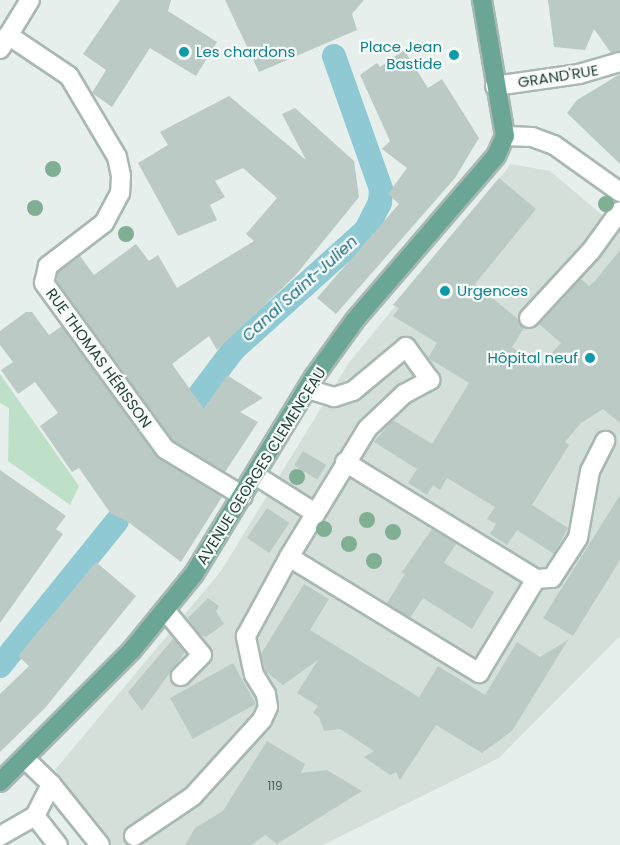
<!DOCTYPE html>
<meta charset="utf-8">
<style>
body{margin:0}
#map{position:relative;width:620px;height:845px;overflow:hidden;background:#e6efeb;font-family:Poppins,sans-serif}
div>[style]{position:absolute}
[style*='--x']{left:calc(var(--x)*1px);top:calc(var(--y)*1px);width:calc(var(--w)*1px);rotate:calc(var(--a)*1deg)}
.built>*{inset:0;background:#d4dfda}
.green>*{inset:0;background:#bfe0c8}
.canal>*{height:24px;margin:-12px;padding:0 12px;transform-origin:12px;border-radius:12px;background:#8ec9d4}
.building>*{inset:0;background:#bbcac4;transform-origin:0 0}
.roads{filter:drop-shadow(2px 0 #a8b8b2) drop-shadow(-2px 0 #a8b8b2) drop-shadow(0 2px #a8b8b2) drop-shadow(0 -2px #a8b8b2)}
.minor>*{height:18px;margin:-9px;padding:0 9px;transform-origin:9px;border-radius:9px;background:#fff}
.major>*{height:18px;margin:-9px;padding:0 9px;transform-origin:9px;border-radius:9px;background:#6aa596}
.trees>*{width:16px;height:16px;margin:-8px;border-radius:50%;background:#80af93}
.dots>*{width:16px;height:16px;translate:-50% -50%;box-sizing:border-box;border:3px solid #f7fbf9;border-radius:50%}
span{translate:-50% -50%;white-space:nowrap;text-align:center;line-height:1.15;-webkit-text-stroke:4.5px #f7fbf9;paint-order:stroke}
.number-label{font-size:12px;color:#4a645c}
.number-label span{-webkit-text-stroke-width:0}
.culture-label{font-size:15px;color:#0d838f}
.right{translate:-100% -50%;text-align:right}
.left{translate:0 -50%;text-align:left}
.street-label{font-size:15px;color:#24423a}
.water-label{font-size:16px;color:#1c6f80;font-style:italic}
</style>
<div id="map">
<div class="built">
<i style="clip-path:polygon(511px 164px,550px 171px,620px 230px,620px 636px,499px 758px,323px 845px,112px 845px,55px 770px,221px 571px,348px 364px)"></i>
</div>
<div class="green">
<i style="clip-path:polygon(0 374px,79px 486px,70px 505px,8px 461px,9px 408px,0 403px)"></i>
</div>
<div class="canal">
<i style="--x:188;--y:410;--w:76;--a:-53"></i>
<i style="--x:234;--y:349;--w:178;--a:-42"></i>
<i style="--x:366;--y:230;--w:30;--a:-63"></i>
<i style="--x:380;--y:203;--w:14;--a:-86"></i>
<i style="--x:381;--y:189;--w:141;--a:-109.5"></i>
<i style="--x:0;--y:666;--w:186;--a:-51.1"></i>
</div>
<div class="building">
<i style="clip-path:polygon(120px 0,171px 0,168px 11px,217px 42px,196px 76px,150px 48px,112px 107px,92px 93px,106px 70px,83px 54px)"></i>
<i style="clip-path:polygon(225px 0,364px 0,352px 14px,357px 30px,259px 72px)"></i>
<i style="clip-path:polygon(548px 0,620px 0,620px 51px,611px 53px,594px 29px,585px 50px,554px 47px)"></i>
<i style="clip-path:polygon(404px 50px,428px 88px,442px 79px,479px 138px,455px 178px,336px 314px,317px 298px,399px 204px,388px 194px,407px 168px,382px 149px,390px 141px,360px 75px,377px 63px,380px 67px)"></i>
<i style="clip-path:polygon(620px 74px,620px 164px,567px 113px,577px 100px)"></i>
<i style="clip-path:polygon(229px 96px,306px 160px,282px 114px,295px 108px,354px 161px,359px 197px,295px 276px,217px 350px,209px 336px,172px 364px,204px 409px,227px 375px,263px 398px,240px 412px,258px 422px,225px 472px,173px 441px,56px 281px,58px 272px,80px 256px,94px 275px,136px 244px,149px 261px,158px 255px,177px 288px,254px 241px,246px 234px,277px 198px,243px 168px,215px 181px,225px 197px,210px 205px,217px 220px,178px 236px,138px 163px,168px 145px,160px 132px)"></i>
<i style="clip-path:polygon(499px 178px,536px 209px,475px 284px,518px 319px,524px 328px,512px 347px,538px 368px,561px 343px,539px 324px,581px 279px,589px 286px,595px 281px,620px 250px,620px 423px,603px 409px,581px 423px,565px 442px,569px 445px,532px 505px,568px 528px,554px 554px,517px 530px,507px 545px,490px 534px,496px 524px,487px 519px,495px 507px,447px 478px,440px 490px,433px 485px,427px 495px,408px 483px,417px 469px,374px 442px,393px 420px,432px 444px,469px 383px,428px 358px,437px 343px,393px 316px,399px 308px,393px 305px)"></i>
<i style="clip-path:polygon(26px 312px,32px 312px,49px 335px,62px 326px,156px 456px,222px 497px,181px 562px,127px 521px,111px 514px,79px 468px,72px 472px,40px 426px,58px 413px,35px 382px,18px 394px,1px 370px,13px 362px,0 345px,0 331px)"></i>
<i style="left:303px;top:451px;width:27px;height:17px;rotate:31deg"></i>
<i style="clip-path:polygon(0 470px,66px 516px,56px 529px,63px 534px,0 623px)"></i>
<i style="clip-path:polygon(620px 495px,620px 560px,573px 636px,543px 618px)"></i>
<i style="left:267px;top:508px;width:27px;height:36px;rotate:34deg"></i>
<i style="clip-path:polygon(432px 529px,456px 544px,444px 563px,494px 592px,472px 629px,423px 598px,410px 618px,387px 603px,405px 574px,402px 572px)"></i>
<i style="clip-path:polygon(96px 562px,136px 596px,45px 708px,0 752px,0 694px,29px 666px,18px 656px)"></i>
<i style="clip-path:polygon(304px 584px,329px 599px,310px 630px,419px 697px,438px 666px,485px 695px,517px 642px,540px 657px,568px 640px,512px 731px,482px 753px,436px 725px,400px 780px,396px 772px,390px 775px,364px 757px,374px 751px,340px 729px,324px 731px,319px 717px,313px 713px,318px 706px,297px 693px,318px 660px,283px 685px,265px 671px,261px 654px)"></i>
<i style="clip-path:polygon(208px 598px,219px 606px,216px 611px,224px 624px,206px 637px,199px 634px,188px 618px)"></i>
<i style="clip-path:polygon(174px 638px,185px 652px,142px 711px,128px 692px)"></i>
<i style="left:233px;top:663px;width:47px;height:72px;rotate:61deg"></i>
<i style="clip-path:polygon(267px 741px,305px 764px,301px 773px,327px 770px,362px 791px,277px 844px,265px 835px,251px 845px,185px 845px,195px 828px,223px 811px)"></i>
</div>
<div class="roads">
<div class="minor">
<i style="--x:8;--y:35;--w:73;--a:33.9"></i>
<i style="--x:69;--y:76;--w:94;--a:59.3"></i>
<i style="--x:117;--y:157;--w:19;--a:78"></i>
<i style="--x:121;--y:176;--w:17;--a:93"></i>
<i style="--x:120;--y:193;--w:34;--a:118"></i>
<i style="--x:104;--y:223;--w:71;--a:142.5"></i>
<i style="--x:48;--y:266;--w:17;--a:103"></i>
<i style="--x:44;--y:283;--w:205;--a:53.9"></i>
<i style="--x:165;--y:449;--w:91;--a:31.1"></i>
<i style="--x:0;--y:49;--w:57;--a:-58.5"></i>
<i style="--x:495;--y:86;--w:85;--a:-8.1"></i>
<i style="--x:579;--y:74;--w:43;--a:-16.3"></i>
<i style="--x:505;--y:136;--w:27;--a:2"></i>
<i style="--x:532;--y:137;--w:23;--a:20"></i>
<i style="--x:554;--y:145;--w:81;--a:35.5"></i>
<i style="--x:529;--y:318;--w:91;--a:-47.2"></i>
<i style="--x:591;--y:251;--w:49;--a:-54.1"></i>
<i style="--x:255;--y:475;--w:71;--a:32.3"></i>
<i style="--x:289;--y:557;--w:223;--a:31.4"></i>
<i style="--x:479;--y:673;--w:110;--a:-58.8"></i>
<i style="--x:536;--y:579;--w:224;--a:-148.5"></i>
<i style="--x:536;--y:579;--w:16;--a:-4"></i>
<i style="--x:552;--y:578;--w:48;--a:-57"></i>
<i style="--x:578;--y:538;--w:68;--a:-79.8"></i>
<i style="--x:590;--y:471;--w:34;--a:-63"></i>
<i style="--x:165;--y:610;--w:58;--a:50.6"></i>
<i style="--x:202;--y:655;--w:30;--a:135"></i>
<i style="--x:51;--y:784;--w:78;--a:51.2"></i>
<i style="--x:35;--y:816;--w:37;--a:52"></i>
<i style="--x:0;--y:836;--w:40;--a:-29.7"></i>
<i style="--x:35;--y:816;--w:36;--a:-63"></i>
<i style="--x:51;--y:784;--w:37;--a:-136"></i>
<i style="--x:134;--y:836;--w:71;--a:-34.1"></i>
<i style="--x:193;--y:796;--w:103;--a:-47.8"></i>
<i style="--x:262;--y:720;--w:14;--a:-65"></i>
<i style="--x:268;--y:707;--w:13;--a:-99"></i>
<i style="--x:266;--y:694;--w:22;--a:-122"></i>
<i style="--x:254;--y:675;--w:40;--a:-102"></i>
<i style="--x:246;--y:636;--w:90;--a:-61.4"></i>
<i style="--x:289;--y:557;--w:150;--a:-58.6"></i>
<i style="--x:367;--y:429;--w:51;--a:-43.4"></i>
<i style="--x:404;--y:394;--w:30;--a:-28"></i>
<i style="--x:430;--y:380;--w:41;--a:-126"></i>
<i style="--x:406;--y:347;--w:69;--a:140.3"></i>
<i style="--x:353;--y:391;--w:20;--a:162"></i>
<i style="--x:334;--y:397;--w:28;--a:-163"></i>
</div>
<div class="major">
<i style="--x:0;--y:782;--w:187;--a:-45"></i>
<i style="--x:132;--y:650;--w:98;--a:-50.8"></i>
<i style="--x:194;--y:574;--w:231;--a:-58.7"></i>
<i style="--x:314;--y:377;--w:70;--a:-54.3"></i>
<i style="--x:355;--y:320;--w:216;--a:-49.3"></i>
<i style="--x:496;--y:156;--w:22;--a:-66"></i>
<i style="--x:505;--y:136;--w:138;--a:-99.6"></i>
</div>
</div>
<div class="trees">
<i style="left:53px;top:169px"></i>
<i style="left:606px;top:204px"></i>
<i style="left:35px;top:208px"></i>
<i style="left:126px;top:234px"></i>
<i style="left:297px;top:477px"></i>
<i style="left:367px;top:520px"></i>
<i style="left:324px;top:529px"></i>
<i style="left:393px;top:532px"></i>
<i style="left:349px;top:544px"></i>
<i style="left:374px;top:561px"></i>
</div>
<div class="dots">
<i style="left:184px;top:52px;background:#0f9aa8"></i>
<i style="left:454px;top:55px;background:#0f9aa8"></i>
<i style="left:445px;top:291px;background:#0f9aa8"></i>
<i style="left:590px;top:358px;background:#0f9aa8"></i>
</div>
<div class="number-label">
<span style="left:275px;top:786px">119</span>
</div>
<div class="culture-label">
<span class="right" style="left:442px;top:55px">Place Jean<br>Bastide</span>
<span class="left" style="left:196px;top:52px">Les chardons</span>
<span class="left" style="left:457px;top:291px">Urgences</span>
<span class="right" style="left:578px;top:358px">Hôpital neuf</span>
</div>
<div class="street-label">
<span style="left:558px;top:76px;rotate:-9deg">GRAND'RUE</span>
<span style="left:99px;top:358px;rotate:54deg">RUE THOMAS HÉRISSON</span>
<span style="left:261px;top:466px;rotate:-58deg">AVENUE GEORGES CLEMENCEAU</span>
</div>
<div class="water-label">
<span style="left:300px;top:289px;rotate:-42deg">Canal Saint-Julien</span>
</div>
</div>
